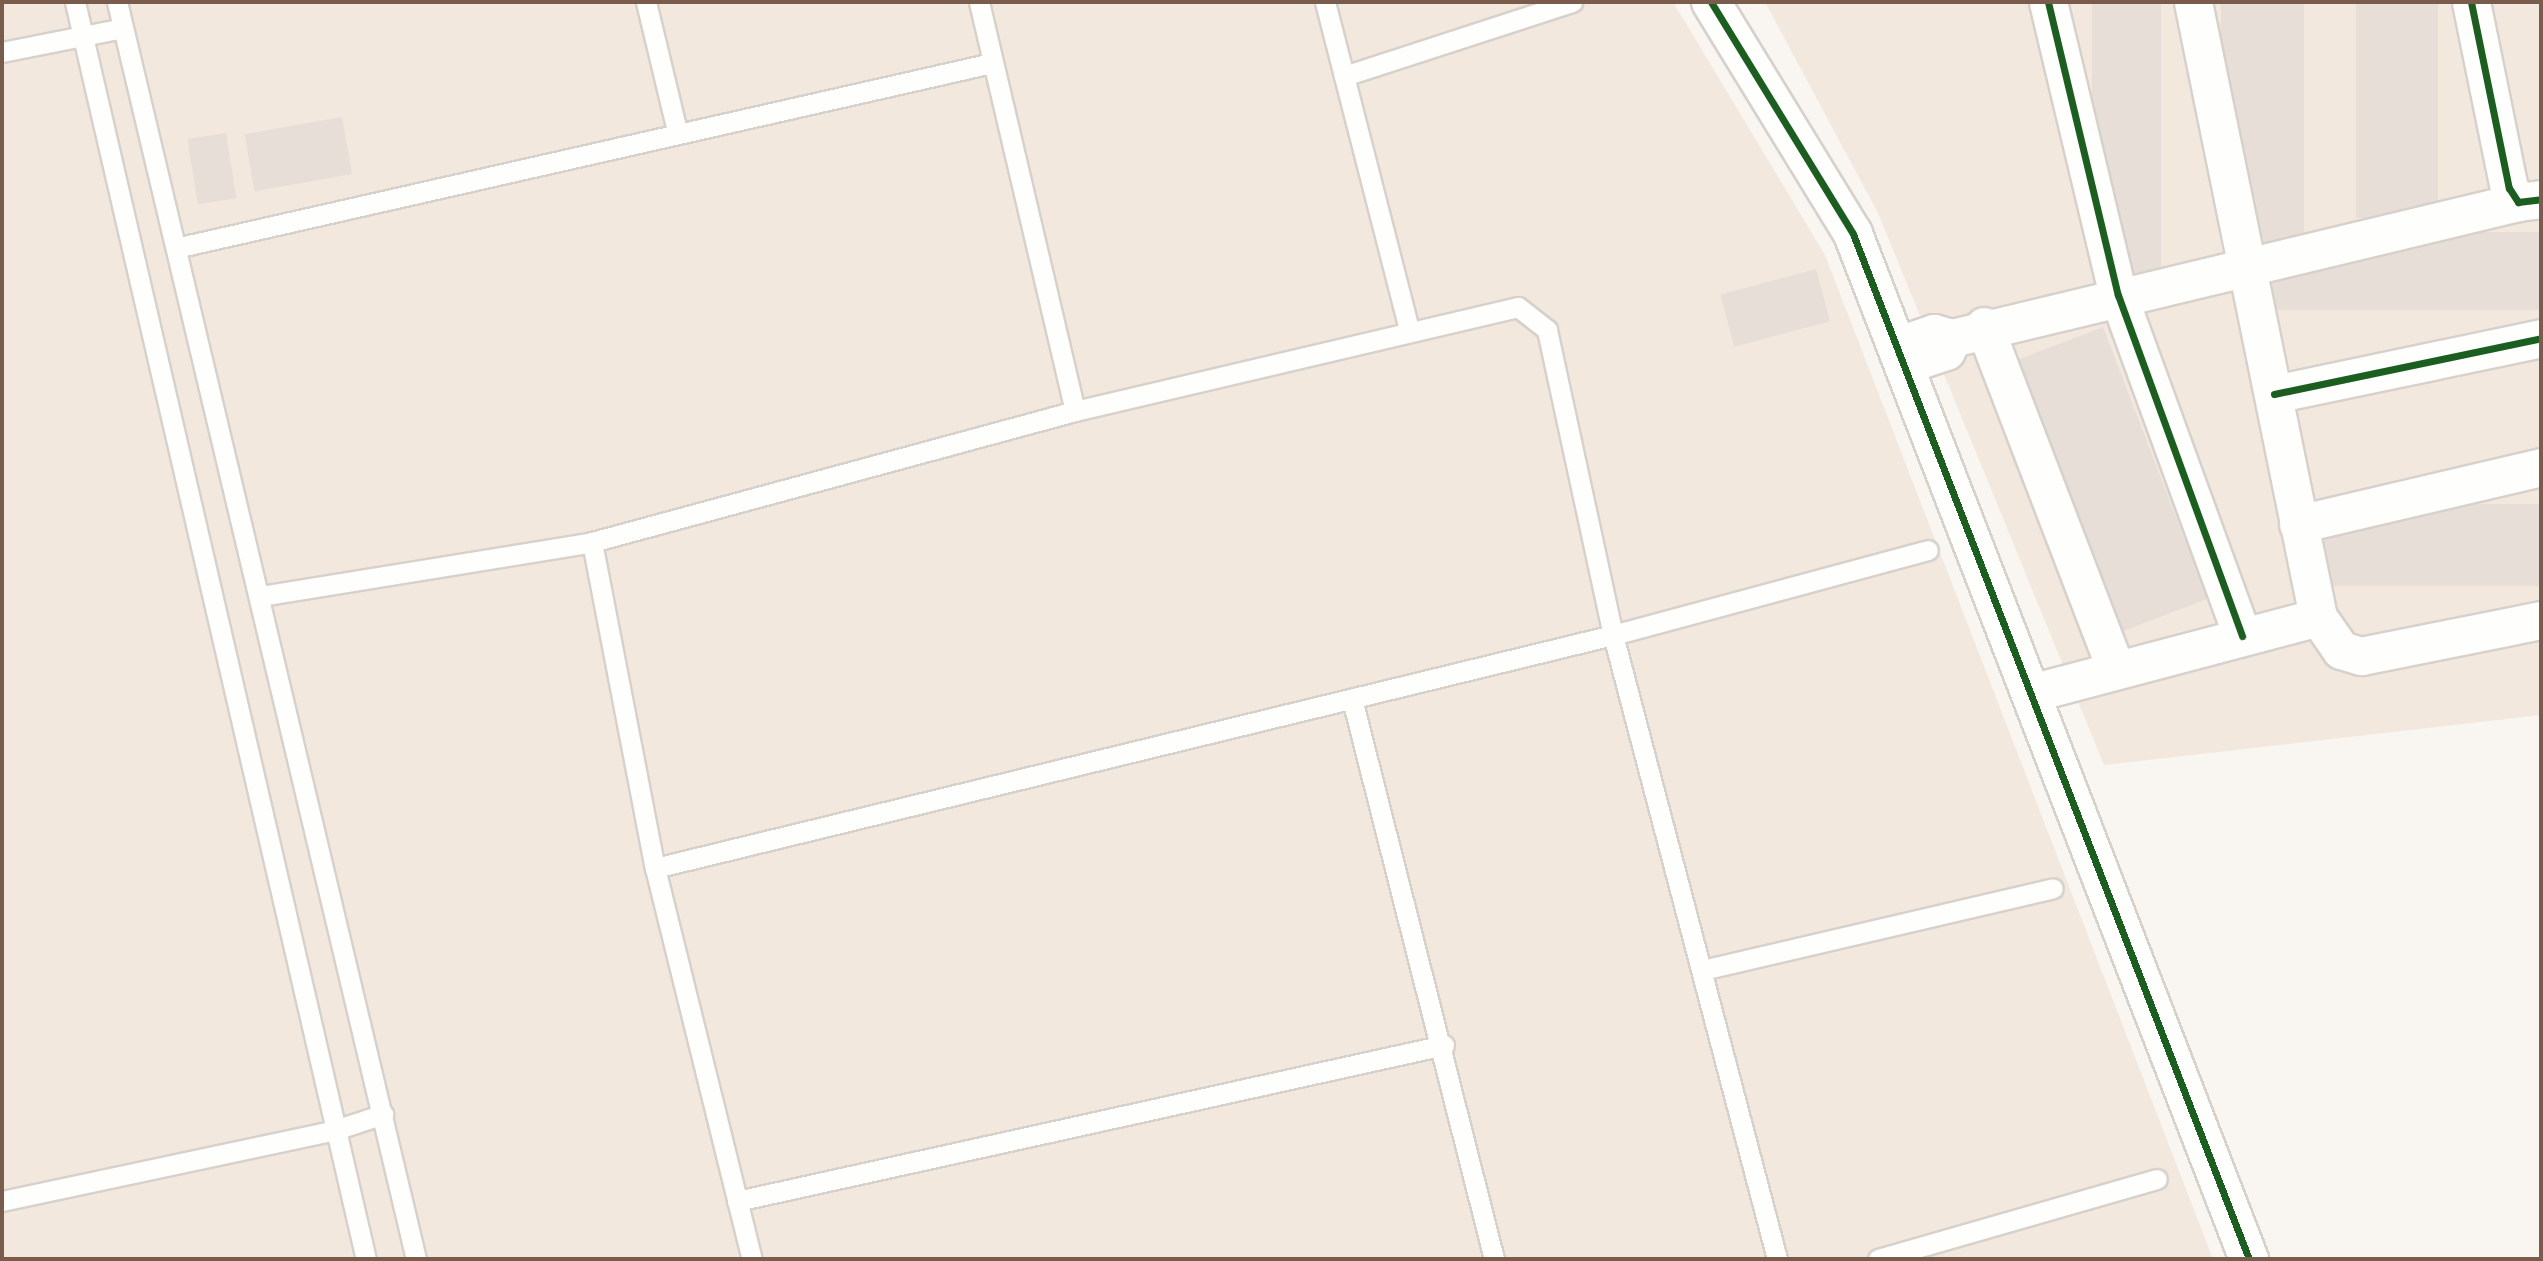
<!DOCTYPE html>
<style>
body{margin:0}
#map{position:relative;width:2543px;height:1261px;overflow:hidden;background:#f9f5f0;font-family:Signika,sans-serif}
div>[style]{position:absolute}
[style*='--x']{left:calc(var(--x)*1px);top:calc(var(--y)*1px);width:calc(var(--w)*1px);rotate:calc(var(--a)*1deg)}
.residential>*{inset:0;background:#f2e8de}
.building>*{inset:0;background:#e6ded7;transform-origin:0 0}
.roads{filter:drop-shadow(2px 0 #d7d1cb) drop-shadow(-2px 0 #d7d1cb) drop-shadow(0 2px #d7d1cb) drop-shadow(0 -2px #d7d1cb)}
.service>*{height:19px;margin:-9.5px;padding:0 9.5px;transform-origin:9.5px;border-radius:9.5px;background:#fefefd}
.minor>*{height:37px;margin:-18.5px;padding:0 18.5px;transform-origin:18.5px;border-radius:18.5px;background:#fefefd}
.tertiary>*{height:38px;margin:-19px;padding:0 19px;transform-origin:19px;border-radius:19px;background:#fefefd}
.cycleway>*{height:7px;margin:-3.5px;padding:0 3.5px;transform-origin:3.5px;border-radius:3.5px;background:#1b5e20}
span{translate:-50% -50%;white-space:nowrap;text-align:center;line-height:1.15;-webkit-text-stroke:7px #fffaf3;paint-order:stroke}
.frame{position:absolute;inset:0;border:4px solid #7a5c4d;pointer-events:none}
</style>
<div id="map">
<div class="residential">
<i style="clip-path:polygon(2px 2px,1673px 2px,1825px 255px,2213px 1259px,2px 1259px)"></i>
<i style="clip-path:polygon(1765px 2px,2541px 2px,2541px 715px,2104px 765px,1878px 213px)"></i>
</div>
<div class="building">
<i style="left:2092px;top:2px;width:69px;height:277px"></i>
<i style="left:2221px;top:2px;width:83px;height:240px"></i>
<i style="left:2356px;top:2px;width:82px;height:216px"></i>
<i style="left:342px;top:117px;width:58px;height:99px;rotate:80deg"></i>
<i style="left:226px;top:133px;width:66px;height:39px;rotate:81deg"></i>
<i style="left:2541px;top:232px;width:78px;height:270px;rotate:90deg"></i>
<i style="left:1816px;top:269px;width:54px;height:99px;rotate:75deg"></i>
<i style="left:2103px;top:327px;width:291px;height:92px;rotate:69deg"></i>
<i style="left:2541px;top:504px;width:82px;height:222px;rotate:90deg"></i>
</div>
<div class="roads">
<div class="service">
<i style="--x:75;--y:2;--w:1290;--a:76.97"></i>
<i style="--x:117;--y:2;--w:1292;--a:76.62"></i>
<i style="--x:646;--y:2;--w:133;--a:76.5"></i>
<i style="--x:979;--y:2;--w:420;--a:76.8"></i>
<i style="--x:1325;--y:2;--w:339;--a:75.6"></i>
<i style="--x:2;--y:52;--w:123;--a:-11.2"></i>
<i style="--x:1344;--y:76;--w:240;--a:-18"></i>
<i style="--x:180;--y:247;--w:833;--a:-12.77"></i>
<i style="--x:592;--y:542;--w:332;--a:79.1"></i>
<i style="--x:655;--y:868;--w:403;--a:76.1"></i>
<i style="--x:260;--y:596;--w:336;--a:-9.2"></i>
<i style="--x:592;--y:542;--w:500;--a:-15.17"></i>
<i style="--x:1075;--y:411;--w:455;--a:-13.2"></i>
<i style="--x:1518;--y:307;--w:37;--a:38"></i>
<i style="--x:1547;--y:330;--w:312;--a:77.8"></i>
<i style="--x:1613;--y:635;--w:645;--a:75.27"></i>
<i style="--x:1352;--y:699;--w:578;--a:75.77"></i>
<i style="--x:655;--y:868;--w:986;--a:-13.67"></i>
<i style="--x:1613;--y:635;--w:326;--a:-15.1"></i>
<i style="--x:1702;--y:970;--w:360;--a:-13.1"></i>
<i style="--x:2;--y:1201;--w:340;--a:-12"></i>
<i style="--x:335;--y:1130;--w:51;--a:-18.4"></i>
<i style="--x:737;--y:1201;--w:724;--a:-12.44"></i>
<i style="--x:1878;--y:1259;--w:290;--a:-16"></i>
</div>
<div class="minor">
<i style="--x:2048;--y:2;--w:301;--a:76.6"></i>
<i style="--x:2118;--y:295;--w:363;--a:70"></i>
<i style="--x:2193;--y:2;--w:628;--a:78.51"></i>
<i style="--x:2471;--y:2;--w:190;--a:78.5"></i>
<i style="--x:2509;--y:188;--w:17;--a:57"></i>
<i style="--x:2518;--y:202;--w:23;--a:-7"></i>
<i style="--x:1984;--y:326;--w:368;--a:69"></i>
<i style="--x:1952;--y:338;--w:582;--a:-13.51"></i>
<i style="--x:1896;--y:346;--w:40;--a:-18.9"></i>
<i style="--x:1934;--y:333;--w:19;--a:16"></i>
<i style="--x:1952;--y:338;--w:14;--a:115"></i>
<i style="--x:1946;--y:351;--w:44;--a:161.6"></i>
<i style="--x:2274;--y:394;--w:273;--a:-11.8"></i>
<i style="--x:2298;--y:524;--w:250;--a:-13.2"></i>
<i style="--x:2031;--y:693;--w:297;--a:-14.8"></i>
<i style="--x:2318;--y:617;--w:40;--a:55.1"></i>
<i style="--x:2341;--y:650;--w:21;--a:17"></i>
<i style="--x:2361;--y:656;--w:184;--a:-11.3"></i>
</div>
<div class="tertiary">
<i style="--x:1711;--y:2;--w:272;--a:58.5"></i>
<i style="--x:1853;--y:234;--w:1099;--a:68.88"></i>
</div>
</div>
<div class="cycleway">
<i style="--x:1711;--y:2;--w:272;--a:58.5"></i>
<i style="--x:1853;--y:234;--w:1099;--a:68.88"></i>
<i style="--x:2048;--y:2;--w:301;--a:76.6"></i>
<i style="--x:2118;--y:295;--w:363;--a:70"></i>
<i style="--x:2471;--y:2;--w:190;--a:78.5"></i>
<i style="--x:2509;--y:188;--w:17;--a:57"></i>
<i style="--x:2518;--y:202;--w:23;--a:-7"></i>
<i style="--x:2274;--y:394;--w:273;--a:-11.8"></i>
</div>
<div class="frame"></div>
</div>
